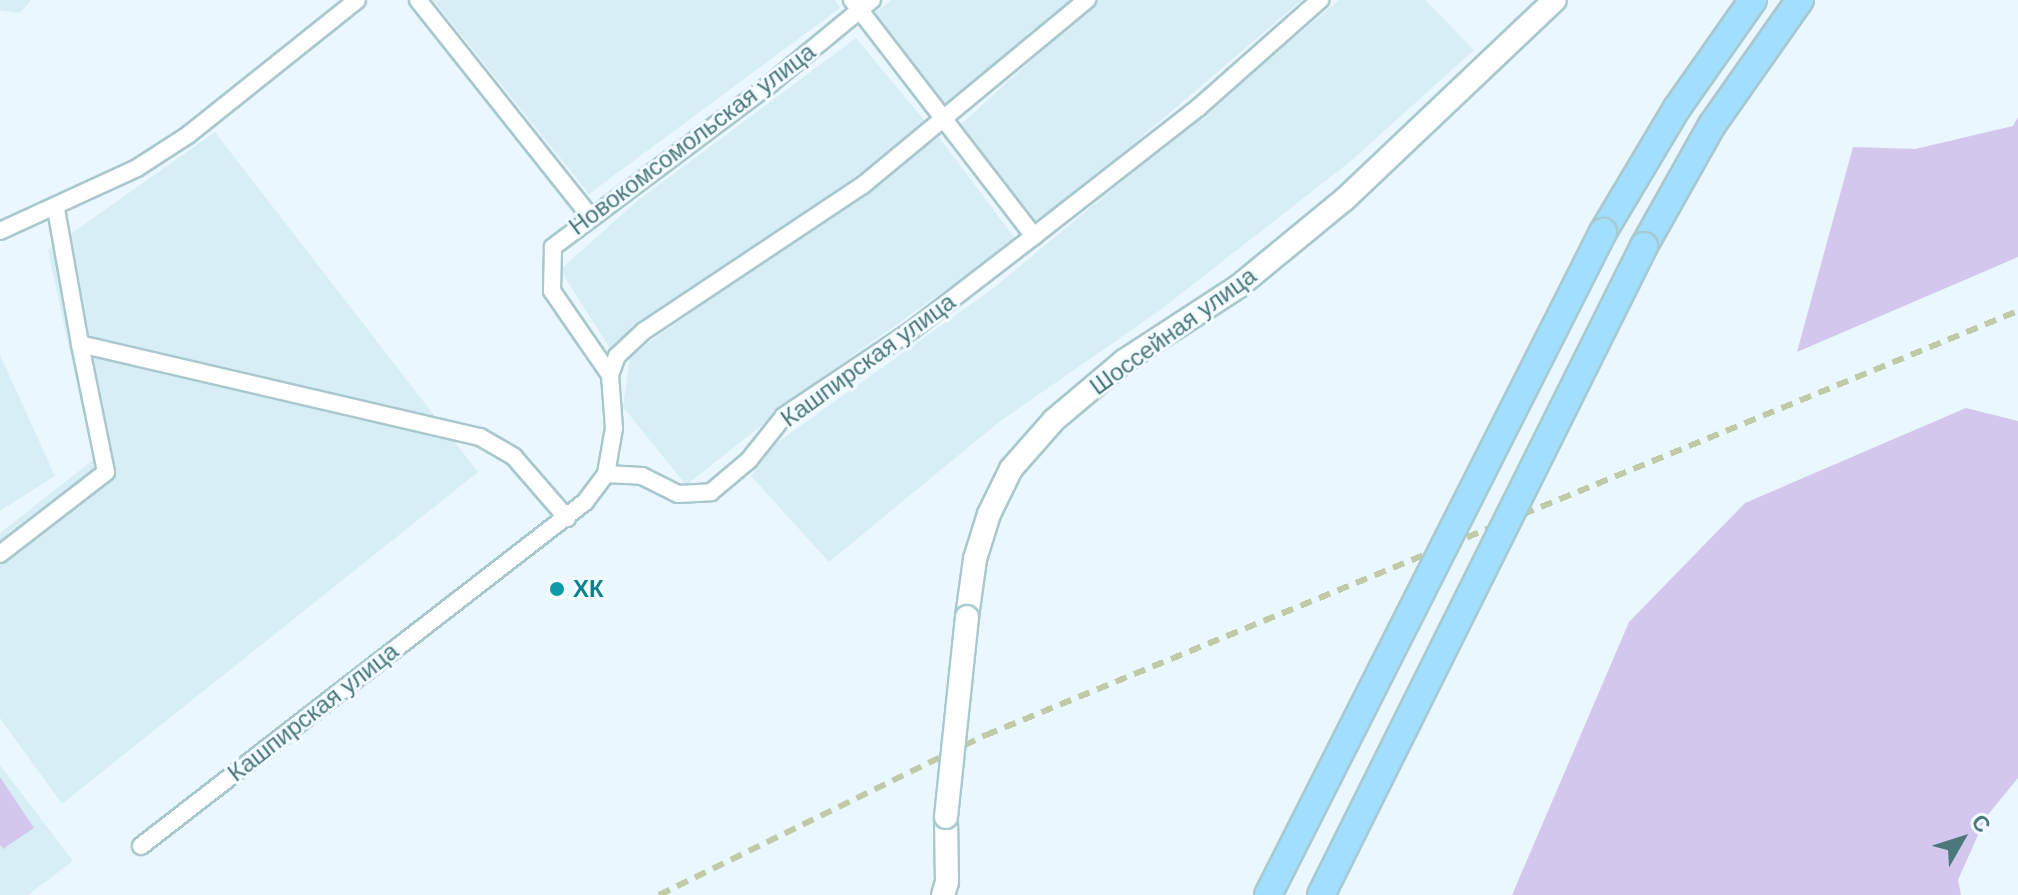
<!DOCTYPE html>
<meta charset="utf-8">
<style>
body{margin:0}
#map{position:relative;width:2018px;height:895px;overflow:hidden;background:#ebf7fe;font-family:Helvetica,sans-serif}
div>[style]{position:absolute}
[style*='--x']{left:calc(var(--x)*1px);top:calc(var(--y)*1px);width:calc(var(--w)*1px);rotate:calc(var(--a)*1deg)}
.residential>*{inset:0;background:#d8eef6}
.green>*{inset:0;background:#d3c7ed}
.roads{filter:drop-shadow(2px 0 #a9c8cd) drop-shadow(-2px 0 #a9c8cd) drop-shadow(0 2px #a9c8cd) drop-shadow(0 -2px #a9c8cd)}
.minor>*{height:16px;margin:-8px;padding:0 8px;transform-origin:8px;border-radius:8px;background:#fff}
.secondary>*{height:22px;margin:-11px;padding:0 11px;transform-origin:11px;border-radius:11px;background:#fff}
.primary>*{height:26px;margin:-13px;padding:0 13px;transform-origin:13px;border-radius:13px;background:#a1deff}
.rail>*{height:6px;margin-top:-3px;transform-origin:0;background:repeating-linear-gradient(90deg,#c1caa6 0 12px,transparent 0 20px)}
.bridges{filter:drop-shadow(2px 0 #a7cad0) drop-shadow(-2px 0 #a7cad0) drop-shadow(0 2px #a7cad0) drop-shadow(0 -2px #a7cad0)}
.secondary-bridge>*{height:22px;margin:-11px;padding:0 11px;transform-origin:11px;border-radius:11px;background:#fff}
.primary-bridge>*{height:26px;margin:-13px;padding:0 13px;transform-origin:13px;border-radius:13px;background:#a1deff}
.dots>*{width:22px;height:22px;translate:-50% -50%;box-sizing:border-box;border:4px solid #f2fbff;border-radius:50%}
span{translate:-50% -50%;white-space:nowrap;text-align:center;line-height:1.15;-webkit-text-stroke:6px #f2fbff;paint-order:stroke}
.street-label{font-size:24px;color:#4b787b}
.culture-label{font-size:24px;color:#0d838f;font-weight:700}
.left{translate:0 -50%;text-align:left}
.north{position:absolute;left:1922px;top:799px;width:80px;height:80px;-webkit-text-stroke:6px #f2fbff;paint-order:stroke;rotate:51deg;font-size:22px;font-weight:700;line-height:32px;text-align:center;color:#4b787b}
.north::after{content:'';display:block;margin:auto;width:28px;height:36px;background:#4b787b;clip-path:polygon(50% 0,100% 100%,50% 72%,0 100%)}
</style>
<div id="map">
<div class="residential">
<i style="clip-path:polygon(0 0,31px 0,20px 13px,0 10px)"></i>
<i style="clip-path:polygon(433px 0,835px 0,840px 8px,589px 194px)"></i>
<i style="clip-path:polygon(892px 0,1077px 0,946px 112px,873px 14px)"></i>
<i style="clip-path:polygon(1098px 0,1302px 0,1037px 226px,960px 125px)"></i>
<i style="clip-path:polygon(1339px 0,1425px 0,1474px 50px,1351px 161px,1159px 311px,999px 422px,829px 562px,751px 476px,775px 444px,995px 287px)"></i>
<i style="clip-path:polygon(856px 38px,928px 125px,611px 350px,560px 270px,637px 201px)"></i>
<i style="clip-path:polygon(215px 132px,478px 472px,62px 804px,0 718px,0 533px,93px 460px,48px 250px)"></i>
<i style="clip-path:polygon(939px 137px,1016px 240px,824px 376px,686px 485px,623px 407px,630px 356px)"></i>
<i style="clip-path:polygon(0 355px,55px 476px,0 511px)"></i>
<i style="clip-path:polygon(0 765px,73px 861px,28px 895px,0 895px)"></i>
</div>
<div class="green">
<i style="clip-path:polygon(2018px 117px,2018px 257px,1797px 352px,1853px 147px,1915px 149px,2013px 126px)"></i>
<i style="clip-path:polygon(1966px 408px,2018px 421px,2018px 778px,1986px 817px,1958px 880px,1961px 895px,1512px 895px,1629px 622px,1745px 503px)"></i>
<i style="clip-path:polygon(0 777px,34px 828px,3px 849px,0 845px)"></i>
</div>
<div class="roads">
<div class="minor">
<i style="--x:418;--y:0;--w:275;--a:51.5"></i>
<i style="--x:852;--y:0;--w:298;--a:52.4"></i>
<i style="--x:56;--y:209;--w:137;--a:79.9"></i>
<i style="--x:80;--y:344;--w:411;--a:13.1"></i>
<i style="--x:480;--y:437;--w:39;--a:30"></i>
<i style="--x:514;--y:457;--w:81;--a:49"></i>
<i style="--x:0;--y:231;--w:151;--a:-24.7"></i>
<i style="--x:137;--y:168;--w:61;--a:-32.9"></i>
<i style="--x:188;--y:135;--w:216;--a:-38.6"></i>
<i style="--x:610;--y:375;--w:102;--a:-124.6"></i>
<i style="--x:552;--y:291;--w:44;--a:-88.7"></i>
<i style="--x:553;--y:247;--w:271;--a:-36.9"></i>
<i style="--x:770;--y:84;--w:132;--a:-39.5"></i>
<i style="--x:606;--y:474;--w:36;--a:3"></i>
<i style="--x:642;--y:476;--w:40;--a:26.6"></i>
<i style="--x:678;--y:494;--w:33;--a:-3"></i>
<i style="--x:711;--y:492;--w:50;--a:-40.1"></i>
<i style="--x:749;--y:460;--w:56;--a:-51.5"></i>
<i style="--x:784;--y:416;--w:154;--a:-33.9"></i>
<i style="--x:912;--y:330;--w:154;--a:-37.6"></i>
<i style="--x:1034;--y:236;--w:209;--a:-38"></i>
<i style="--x:1199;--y:107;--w:162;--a:-41.5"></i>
<i style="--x:0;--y:554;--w:134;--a:-37.7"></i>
<i style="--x:106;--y:472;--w:131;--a:-101.5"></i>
<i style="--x:141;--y:846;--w:562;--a:-37.77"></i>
<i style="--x:585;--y:502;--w:35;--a:-53"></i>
<i style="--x:606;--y:474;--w:47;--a:-80.1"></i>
<i style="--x:614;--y:428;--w:53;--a:-94.3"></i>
<i style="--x:610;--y:375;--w:20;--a:-70"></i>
<i style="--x:617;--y:356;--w:37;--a:-43"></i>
<i style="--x:644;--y:331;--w:263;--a:-33.7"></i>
<i style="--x:863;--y:185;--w:291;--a:-39.6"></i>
</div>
<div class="secondary">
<i style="--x:967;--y:617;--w:59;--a:-82.1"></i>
<i style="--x:975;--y:559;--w:47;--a:-72.7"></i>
<i style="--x:989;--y:514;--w:50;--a:-63.9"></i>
<i style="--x:1011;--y:469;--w:65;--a:-48.7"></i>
<i style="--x:1054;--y:420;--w:92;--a:-40.1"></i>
<i style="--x:1124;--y:361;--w:137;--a:-33.1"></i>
<i style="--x:1239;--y:286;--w:137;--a:-39.4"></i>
<i style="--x:1345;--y:199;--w:289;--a:-43.5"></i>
<i style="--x:943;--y:895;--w:14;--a:-73"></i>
<i style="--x:947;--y:882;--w:65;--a:-90.9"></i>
</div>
<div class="primary">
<i style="--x:1603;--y:232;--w:144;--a:-59.2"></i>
<i style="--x:1677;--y:108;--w:132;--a:-54.9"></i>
<i style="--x:1644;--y:246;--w:139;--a:-60.7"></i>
<i style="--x:1712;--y:125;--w:153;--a:-54.9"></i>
</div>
</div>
<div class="rail">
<i style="--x:659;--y:895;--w:364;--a:-26.1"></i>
<i style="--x:986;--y:735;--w:1116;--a:-22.34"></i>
</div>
<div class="bridges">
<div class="secondary-bridge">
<i style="--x:946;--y:817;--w:201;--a:-84"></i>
</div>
<div class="primary-bridge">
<i style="--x:1268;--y:895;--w:743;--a:-63.19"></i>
<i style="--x:1321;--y:895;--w:725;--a:-63.54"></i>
</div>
</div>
<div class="dots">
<i style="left:557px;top:589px;background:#0f9aa8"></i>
</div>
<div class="street-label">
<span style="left:692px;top:139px;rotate:-37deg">Новокомсомольская улица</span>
<span style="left:1173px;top:331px;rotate:-36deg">Шоссейная улица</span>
<span style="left:868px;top:360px;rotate:-36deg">Кашпирская улица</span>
<span style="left:313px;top:712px;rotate:-38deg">Кашпирская улица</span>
</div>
<div class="culture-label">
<span class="left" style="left:573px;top:589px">ХК</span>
</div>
<div class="north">С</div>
</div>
